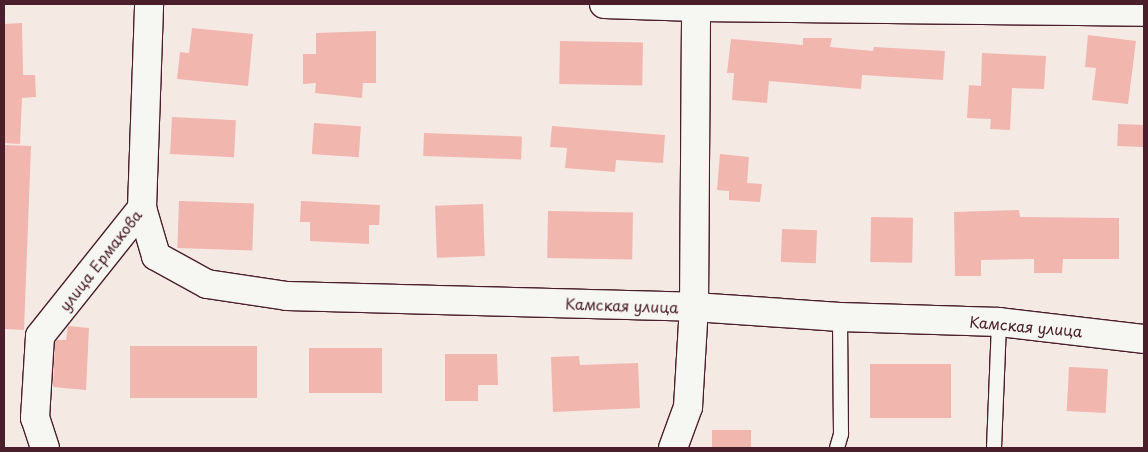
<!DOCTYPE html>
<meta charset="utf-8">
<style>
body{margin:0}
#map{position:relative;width:1148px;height:452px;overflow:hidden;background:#f5e9e4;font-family:"Playpen Sans",sans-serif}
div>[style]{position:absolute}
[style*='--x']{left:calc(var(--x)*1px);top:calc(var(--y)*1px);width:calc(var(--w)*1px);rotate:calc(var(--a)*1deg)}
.building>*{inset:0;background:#f1b6ae;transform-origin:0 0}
.roads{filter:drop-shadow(1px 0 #4a1f2b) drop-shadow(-1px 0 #4a1f2b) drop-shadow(0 1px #4a1f2b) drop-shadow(0 -1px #4a1f2b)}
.service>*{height:14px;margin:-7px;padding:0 7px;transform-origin:7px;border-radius:7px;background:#f6f6f2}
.minor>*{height:28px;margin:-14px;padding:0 14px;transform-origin:14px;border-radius:14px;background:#f6f6f2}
span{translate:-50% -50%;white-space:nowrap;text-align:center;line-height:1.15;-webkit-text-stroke:5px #f6f6f2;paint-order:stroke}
.street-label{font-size:15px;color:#4a1f2b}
.frame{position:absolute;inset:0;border:5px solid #4a1f2b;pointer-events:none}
</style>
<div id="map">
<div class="building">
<i style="clip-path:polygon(22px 23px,23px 75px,35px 75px,36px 97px,22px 98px,20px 144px,4px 143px,4px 24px)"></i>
<i style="clip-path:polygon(192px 28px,253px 34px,248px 86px,177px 79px,180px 52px,189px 53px)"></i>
<i style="clip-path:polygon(376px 31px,376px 83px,363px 83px,362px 98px,315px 93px,316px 83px,303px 84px,303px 54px,316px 54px,316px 33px)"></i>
<i style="clip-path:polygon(1088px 35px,1136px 41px,1128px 104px,1092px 100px,1096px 68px,1085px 67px)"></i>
<i style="clip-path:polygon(803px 38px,832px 38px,830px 47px,873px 51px,874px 47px,945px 51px,943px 80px,862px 75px,861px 89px,769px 81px,767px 103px,732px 100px,734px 73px,727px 73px,731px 39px,803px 45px)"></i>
<i style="left:560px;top:41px;width:83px;height:43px;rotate:1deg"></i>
<i style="clip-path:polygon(982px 53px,1046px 56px,1044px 89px,1012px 88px,1010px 130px,990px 129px,991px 119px,967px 118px,969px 85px,981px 86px)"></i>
<i style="left:172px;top:117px;width:64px;height:37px;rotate:3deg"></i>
<i style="left:314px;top:123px;width:47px;height:31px;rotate:4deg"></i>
<i style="left:1118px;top:124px;width:26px;height:22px;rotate:2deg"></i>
<i style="clip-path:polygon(552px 126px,665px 135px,663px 163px,616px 160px,615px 172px,565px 168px,567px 148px,550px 147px)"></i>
<i style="left:424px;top:133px;width:98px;height:23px;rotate:2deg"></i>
<i style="clip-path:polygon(4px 145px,31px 146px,24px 330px,4px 329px)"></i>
<i style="clip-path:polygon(720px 154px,749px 157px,747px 183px,762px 184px,760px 202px,729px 200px,729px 191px,717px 190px)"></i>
<i style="left:179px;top:201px;width:75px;height:47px;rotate:2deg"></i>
<i style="clip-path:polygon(301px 201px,380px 205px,379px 225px,369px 225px,369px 244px,310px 241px,310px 222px,300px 222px)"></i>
<i style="left:483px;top:204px;width:52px;height:48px;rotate:88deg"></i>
<i style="clip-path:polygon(1019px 210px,1020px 217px,1119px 218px,1119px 259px,1063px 259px,1062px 273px,1034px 273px,1034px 259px,981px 260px,981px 276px,955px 276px,954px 212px)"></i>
<i style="left:548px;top:211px;width:85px;height:47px;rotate:1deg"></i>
<i style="left:871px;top:217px;width:42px;height:45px;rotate:1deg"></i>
<i style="left:782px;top:229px;width:35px;height:33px;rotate:2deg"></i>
<i style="clip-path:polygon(68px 326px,89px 328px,86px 390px,53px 387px,55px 342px,57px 340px,66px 340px)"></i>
<i style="left:130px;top:346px;width:127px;height:52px"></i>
<i style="left:309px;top:348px;width:73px;height:45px"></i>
<i style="clip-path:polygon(445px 354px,497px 354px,498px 385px,478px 385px,478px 401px,445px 401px)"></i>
<i style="clip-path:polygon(579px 356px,580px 365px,638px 363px,640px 408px,553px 412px,551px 357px)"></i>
<i style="left:870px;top:364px;width:81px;height:54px"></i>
<i style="left:1069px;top:367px;width:39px;height:44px;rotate:3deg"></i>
<i style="left:712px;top:430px;width:39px;height:18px"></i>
</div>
<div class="roads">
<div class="service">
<i style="--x:837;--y:448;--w:15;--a:-74"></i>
<i style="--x:841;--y:434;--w:117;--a:-90.5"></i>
<i style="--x:994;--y:448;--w:126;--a:-87.7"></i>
</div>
<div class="minor">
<i style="--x:604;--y:4;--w:92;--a:1.9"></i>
<i style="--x:696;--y:7;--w:448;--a:0.6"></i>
<i style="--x:142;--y:208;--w:50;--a:73.7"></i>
<i style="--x:156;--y:256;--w:58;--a:28.8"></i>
<i style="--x:207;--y:284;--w:81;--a:8.5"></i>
<i style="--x:287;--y:296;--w:407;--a:1.5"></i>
<i style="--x:694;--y:307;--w:146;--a:3.9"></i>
<i style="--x:840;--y:317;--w:159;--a:1.8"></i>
<i style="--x:999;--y:322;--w:146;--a:6.7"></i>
<i style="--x:45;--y:448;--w:32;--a:-108"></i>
<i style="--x:35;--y:418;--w:82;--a:-86.5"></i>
<i style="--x:40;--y:336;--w:164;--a:-51.4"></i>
<i style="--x:142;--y:208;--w:204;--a:-88"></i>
<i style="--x:673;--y:448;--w:44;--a:-69.9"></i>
<i style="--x:688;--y:407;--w:100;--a:-86.6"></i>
<i style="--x:694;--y:307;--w:303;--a:-89.6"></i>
</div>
</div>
<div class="street-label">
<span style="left:100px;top:260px;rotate:-52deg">улица Ермакова</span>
<span style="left:622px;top:305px;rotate:2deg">Камская улица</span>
<span style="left:1026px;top:326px;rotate:5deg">Камская улица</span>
</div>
<div class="frame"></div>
</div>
